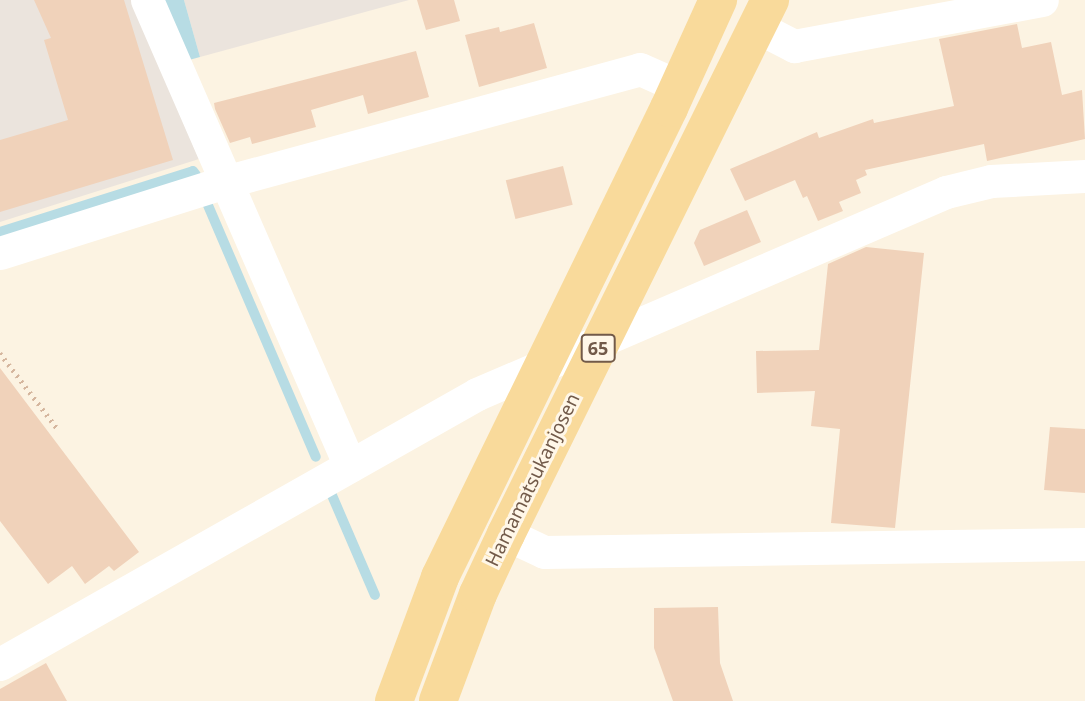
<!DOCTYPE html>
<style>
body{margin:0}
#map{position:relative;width:1085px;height:701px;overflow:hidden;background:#fcf3e2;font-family:"Noto Sans",sans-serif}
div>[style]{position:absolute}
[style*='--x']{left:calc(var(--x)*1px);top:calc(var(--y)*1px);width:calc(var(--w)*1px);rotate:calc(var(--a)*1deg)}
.industrial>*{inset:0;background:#ebe4dd}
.water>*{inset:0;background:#b7dce4}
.stream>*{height:10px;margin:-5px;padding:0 5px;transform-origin:5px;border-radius:5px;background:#b7dce4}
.building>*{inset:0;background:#f0d2ba;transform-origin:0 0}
.path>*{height:4.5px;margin-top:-2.25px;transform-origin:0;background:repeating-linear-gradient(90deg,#d5b69e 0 2px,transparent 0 7px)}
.street>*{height:33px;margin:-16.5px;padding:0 16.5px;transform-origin:16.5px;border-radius:16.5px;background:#fff}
.primary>*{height:38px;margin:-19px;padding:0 19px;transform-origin:19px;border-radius:19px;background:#f9da9b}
span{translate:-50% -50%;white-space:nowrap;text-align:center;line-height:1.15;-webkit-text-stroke:6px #fff7e8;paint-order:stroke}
.shield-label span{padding:2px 5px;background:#fff7e8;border:2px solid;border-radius:5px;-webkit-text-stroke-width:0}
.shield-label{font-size:18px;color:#725a49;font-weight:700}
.street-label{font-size:19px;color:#725a49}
</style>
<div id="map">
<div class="industrial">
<i style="clip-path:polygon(0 0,131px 0,199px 159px,0 222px)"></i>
<i style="clip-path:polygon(184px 0,409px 0,200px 57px)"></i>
</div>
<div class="water">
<i style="clip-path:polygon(163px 0,184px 0,200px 57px,189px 60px)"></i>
</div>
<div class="stream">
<i style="--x:207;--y:203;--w:276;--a:66.8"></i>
<i style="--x:0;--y:232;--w:202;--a:-17.5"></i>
<i style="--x:193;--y:171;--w:5;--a:53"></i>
<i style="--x:331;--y:493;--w:111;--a:66.7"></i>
</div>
<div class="building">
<i style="clip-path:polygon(34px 0,124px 0,173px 160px,0 212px,0 140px,68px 120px,44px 40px,51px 38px)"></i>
<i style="clip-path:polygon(417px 0,454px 0,460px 21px,426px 30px)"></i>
<i style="clip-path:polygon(534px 23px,547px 68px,479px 87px,465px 35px,499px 27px,500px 32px)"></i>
<i style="clip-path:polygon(1017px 24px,1022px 48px,1051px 42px,1062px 95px,1082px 90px,1085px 139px,987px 161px,984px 144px,865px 170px,867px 175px,856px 180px,861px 193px,839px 202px,843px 211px,818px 221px,807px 196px,803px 198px,795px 180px,745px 201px,730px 169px,817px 132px,819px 138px,873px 119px,874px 123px,954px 106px,939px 39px)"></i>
<i style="clip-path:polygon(416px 51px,429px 97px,368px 114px,363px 95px,311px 110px,316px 127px,252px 144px,250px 137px,230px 143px,215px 109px,214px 103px)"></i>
<i style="left:563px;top:166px;width:40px;height:59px;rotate:76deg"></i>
<i style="clip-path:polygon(747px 210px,761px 242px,704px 266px,694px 243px,700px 230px)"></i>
<i style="clip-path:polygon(866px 247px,924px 253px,895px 528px,831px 523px,840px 429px,811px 426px,815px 391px,757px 393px,756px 351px,819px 350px,828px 264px)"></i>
<i style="clip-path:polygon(0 368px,139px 552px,114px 571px,109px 566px,85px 584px,72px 566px,48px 584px,0 521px)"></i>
<i style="clip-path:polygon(1050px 427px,1085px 429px,1085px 493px,1044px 490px)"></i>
<i style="clip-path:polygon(718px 607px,720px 663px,733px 701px,673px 701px,654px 648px,654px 608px)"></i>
<i style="clip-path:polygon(46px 663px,67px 701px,0 701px,0 689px)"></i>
</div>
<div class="path">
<i style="--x:0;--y:353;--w:94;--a:52.8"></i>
</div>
<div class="street">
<i style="--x:147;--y:0;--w:508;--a:66.46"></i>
<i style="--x:757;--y:27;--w:42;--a:27.2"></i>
<i style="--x:794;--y:46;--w:252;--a:-10.5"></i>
<i style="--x:0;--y:253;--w:236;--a:-17.5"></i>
<i style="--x:225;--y:182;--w:430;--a:-15.2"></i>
<i style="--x:640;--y:69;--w:42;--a:24.1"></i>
<i style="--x:506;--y:534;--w:42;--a:25.3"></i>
<i style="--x:544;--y:552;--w:541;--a:-0.85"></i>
<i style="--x:0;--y:664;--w:548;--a:-29.51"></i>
<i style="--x:477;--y:394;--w:511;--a:-23.3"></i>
<i style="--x:946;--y:192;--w:46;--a:-13.7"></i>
<i style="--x:991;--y:181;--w:94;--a:-3"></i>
</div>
<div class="primary">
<i style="--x:394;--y:701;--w:132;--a:-69.6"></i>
<i style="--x:440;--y:577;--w:522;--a:-63.97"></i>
<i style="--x:669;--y:108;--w:119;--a:-65.6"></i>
<i style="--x:438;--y:701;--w:114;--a:-69.5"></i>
<i style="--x:478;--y:594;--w:66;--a:-65"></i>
<i style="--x:506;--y:534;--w:596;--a:-63.69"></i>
</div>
<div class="shield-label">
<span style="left:598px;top:348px">65</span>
</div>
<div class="street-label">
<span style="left:533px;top:480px;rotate:-64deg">Hamamatsukanjosen</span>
</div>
</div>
